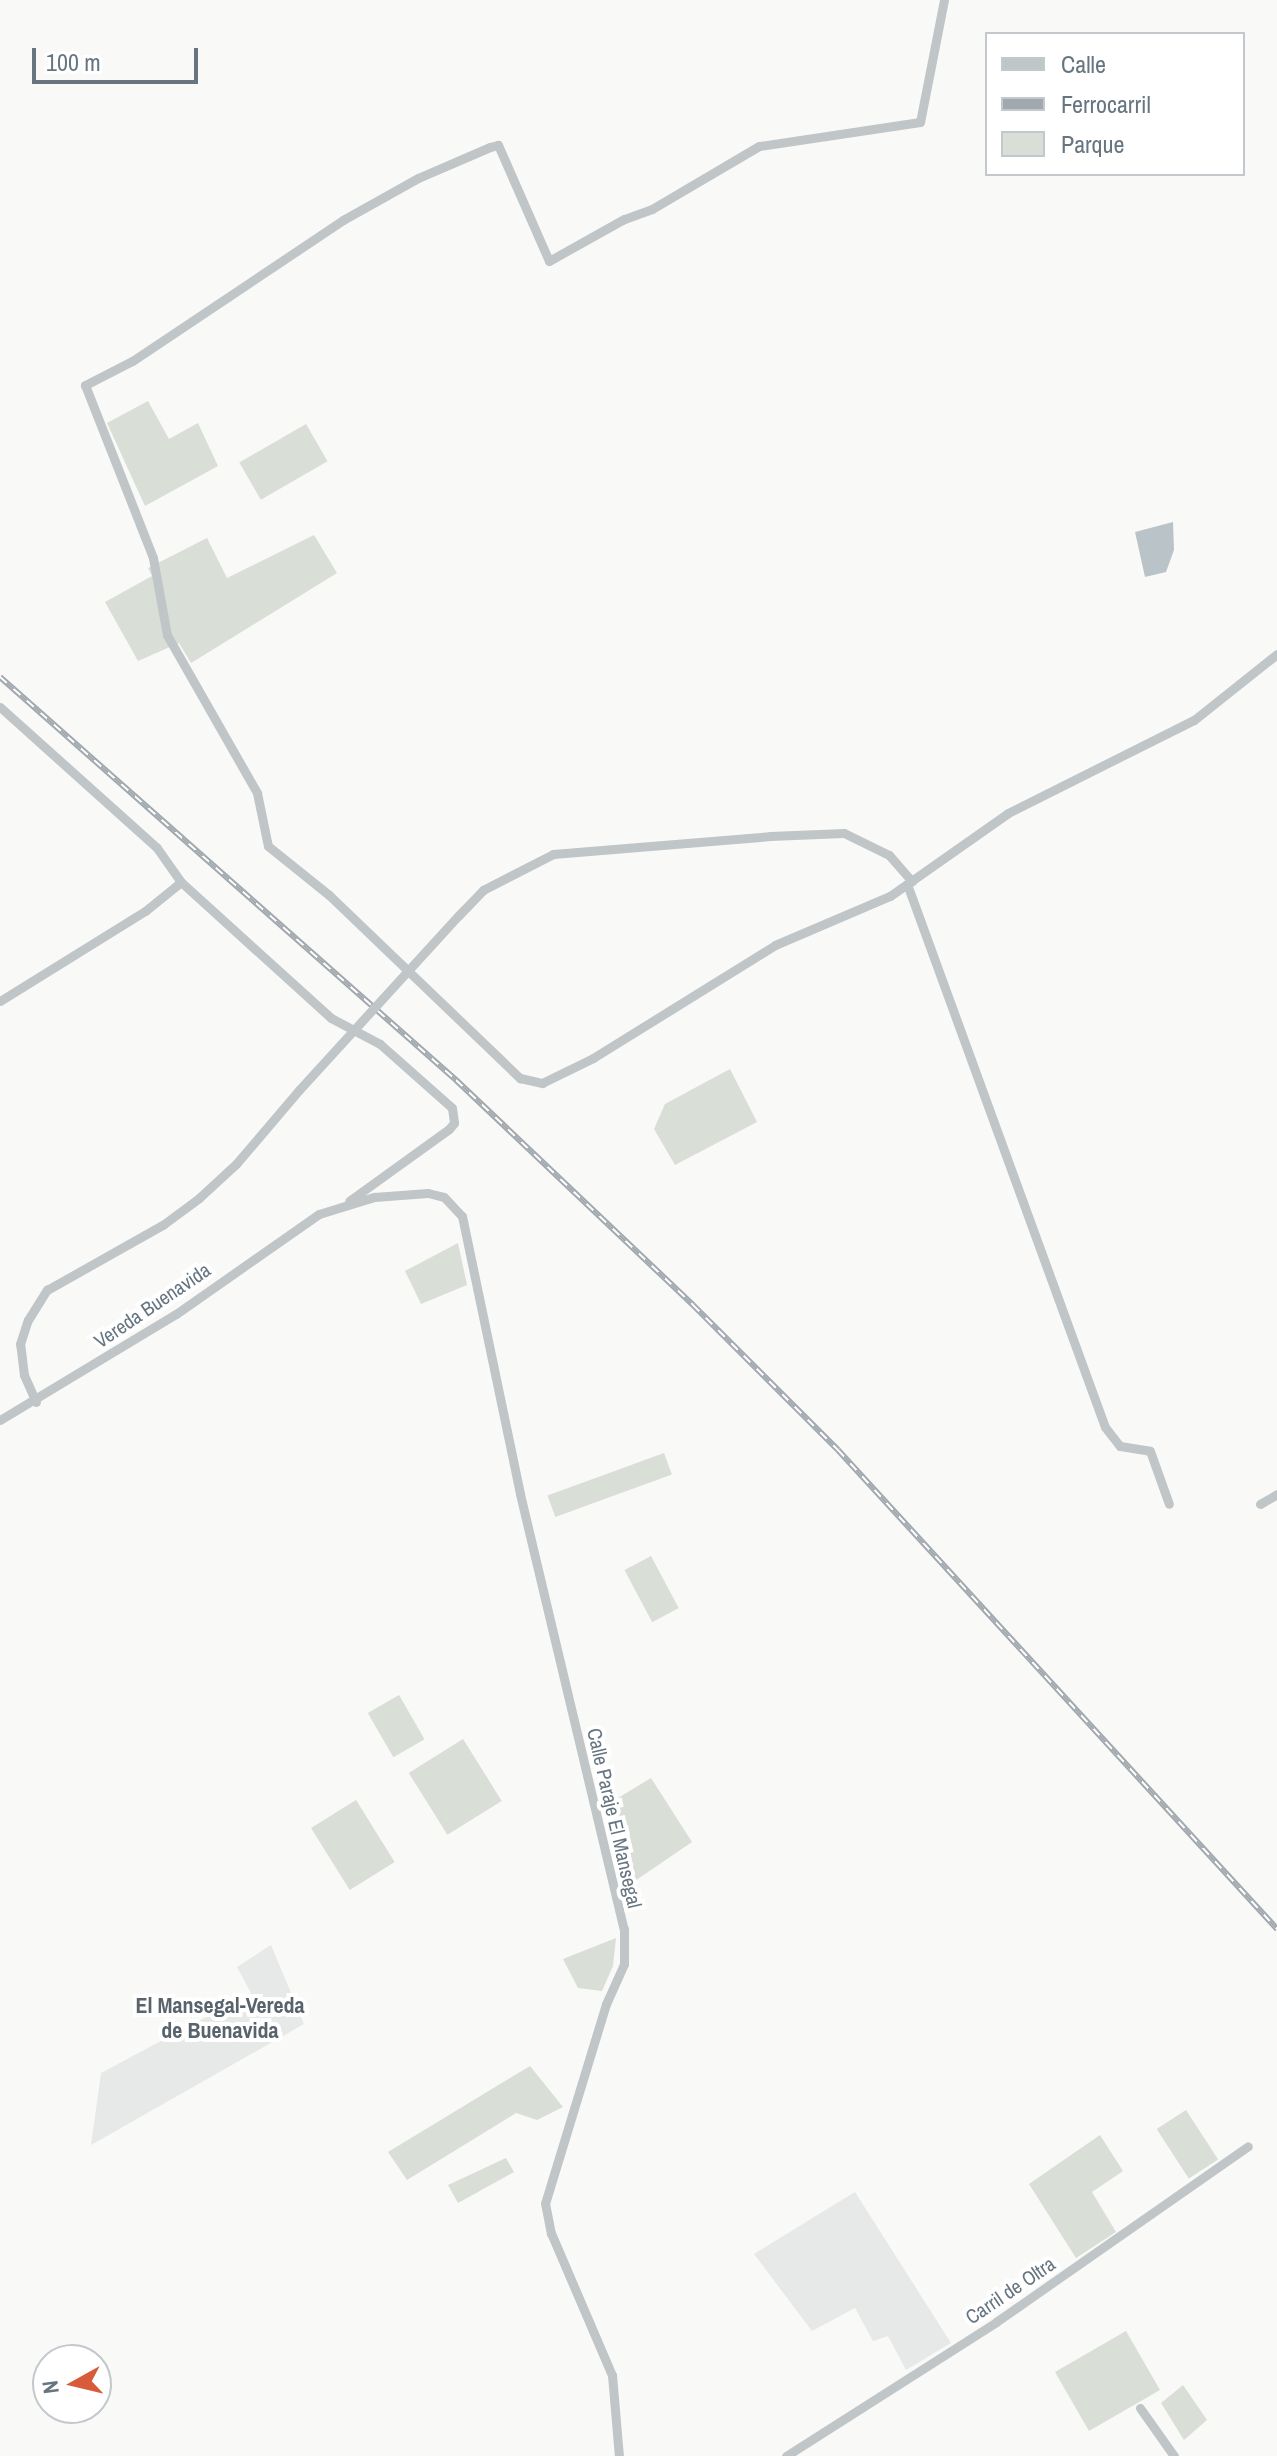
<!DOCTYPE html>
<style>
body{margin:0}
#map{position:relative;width:1277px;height:2456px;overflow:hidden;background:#f9f9f7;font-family:"Archivo Narrow",sans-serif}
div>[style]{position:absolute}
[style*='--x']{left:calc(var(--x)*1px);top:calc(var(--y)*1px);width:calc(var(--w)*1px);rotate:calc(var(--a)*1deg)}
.built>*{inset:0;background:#e7e8e8}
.green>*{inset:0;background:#d9ded7;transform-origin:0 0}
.water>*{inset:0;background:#bac4c8}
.street>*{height:9px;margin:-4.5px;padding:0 4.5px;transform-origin:4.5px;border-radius:4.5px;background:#c0c5c8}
.rail>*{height:6px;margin-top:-3px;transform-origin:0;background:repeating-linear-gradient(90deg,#fff 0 9px,#a2a9ae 0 18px);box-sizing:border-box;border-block:2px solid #a2a9ae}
.street-bridge>*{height:9px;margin:-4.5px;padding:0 4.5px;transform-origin:4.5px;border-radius:4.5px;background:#c0c5c8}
span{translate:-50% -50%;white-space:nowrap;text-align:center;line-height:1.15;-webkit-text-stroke:8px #fff;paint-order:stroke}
.street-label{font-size:20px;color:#667580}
.neighbourhood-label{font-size:22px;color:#58636c;font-weight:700}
.legend{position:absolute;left:985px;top:32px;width:260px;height:144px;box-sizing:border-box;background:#fff;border:2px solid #c2c8cc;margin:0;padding:10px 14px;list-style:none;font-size:24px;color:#667580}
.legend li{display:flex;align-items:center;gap:16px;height:40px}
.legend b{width:40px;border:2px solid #c2c8cc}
.north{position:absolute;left:32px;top:2344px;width:80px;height:80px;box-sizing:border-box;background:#fff;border:2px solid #c2c8cc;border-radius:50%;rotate:262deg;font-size:22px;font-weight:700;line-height:32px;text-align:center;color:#667580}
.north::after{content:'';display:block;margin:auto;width:28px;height:36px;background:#d85c39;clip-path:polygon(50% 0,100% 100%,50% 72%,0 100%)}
.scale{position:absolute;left:32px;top:48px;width:166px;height:36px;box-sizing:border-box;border:4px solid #667580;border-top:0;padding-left:10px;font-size:24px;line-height:28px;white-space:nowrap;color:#667580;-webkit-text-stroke:6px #fff;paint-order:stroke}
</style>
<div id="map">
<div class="built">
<i style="clip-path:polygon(271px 1945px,304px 2024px,91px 2145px,101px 2073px,251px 1993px,237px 1967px)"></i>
<i style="clip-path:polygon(855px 2192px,951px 2343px,906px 2370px,888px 2336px,873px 2341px,855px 2308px,812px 2331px,754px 2254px)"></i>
</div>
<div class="green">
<i style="clip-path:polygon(148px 401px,169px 439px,198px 423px,218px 466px,145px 506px,107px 423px)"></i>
<i style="left:306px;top:424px;width:43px;height:77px;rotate:60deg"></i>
<i style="clip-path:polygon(314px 535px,337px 573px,191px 663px,179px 643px,138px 661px,105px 602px,152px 576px,148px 568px,207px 538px,227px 578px)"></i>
<i style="clip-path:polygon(730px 1069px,757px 1122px,675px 1165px,654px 1129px,665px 1104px)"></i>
<i style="clip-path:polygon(458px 1243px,467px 1285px,421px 1304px,405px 1271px)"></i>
<i style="left:664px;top:1453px;width:23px;height:124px;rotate:70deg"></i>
<i style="left:651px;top:1556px;width:59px;height:30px;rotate:62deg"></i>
<i style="left:399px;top:1695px;width:51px;height:36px;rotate:60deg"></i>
<i style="left:463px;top:1739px;width:73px;height:64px;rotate:58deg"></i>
<i style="clip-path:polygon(651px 1778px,692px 1842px,626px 1887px,608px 1804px)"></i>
<i style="left:356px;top:1800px;width:73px;height:53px;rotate:58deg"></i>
<i style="clip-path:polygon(616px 1938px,613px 1966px,602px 1991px,578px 1988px,563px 1959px)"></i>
<i style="clip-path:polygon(530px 2066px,563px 2107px,537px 2120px,516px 2113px,407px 2180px,388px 2152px)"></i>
<i style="left:1186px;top:2110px;width:59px;height:35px;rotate:57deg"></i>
<i style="clip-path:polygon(1100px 2135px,1123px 2171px,1092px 2192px,1116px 2232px,1076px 2258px,1029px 2184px)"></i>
<i style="clip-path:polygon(506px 2158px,514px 2172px,458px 2203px,448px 2185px)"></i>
<i style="left:1126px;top:2331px;width:68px;height:82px;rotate:60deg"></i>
<i style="clip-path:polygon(1183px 2385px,1207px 2420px,1184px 2440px,1161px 2403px)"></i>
</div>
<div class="water">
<i style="clip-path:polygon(1173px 522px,1174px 550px,1166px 572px,1145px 577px,1135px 532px)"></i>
</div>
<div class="street">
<i style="--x:944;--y:0;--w:124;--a:101.1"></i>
<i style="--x:920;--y:122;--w:163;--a:171.5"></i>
<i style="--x:759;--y:146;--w:124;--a:149.5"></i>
<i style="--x:652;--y:209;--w:30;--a:160"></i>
<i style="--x:624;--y:219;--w:86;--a:150.8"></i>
<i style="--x:549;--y:261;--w:127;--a:-113.7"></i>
<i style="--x:498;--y:145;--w:8;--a:166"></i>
<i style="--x:490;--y:147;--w:78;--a:156.7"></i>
<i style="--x:418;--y:178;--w:86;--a:150.8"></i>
<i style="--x:343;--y:220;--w:254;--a:146.2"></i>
<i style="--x:132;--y:361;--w:53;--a:152.9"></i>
<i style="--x:85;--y:385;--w:186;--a:68.5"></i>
<i style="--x:153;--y:558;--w:78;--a:79.7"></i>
<i style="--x:167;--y:635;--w:182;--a:60.3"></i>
<i style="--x:257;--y:793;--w:54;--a:78.3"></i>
<i style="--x:268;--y:846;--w:78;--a:38.8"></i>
<i style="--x:329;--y:895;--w:265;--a:43.8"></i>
<i style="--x:520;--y:1078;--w:23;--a:13"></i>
<i style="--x:542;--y:1083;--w:57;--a:-26.1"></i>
<i style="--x:593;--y:1058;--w:214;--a:-31.8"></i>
<i style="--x:775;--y:945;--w:125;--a:-23.1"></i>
<i style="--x:890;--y:896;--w:144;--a:-35.1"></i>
<i style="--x:1008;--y:813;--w:208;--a:-26.6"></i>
<i style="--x:1194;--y:720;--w:106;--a:-38.5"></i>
<i style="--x:0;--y:707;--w:211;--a:41.9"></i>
<i style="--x:157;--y:848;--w:42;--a:54.8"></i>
<i style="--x:181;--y:882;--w:46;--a:141.1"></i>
<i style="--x:145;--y:911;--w:171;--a:148.2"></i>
<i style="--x:181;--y:882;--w:202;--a:42.2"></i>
<i style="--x:331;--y:1018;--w:55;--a:28"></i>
<i style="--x:380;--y:1044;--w:96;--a:41.6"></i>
<i style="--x:452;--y:1108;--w:15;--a:82"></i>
<i style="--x:454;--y:1123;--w:8;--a:130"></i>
<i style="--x:449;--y:1129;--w:123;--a:144.2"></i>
<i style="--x:907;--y:884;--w:578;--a:69.97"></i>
<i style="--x:1105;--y:1427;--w:24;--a:52"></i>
<i style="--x:1120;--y:1446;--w:30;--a:9"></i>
<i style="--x:1150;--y:1451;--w:56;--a:70.3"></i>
<i style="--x:459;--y:915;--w:35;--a:-46"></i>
<i style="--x:483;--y:890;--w:79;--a:-27.2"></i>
<i style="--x:553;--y:854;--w:218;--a:-4.7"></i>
<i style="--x:770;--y:836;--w:74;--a:-2.3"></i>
<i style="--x:844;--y:833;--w:50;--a:26.1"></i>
<i style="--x:889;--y:855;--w:35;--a:49"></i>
<i style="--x:36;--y:1402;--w:30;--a:-114"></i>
<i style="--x:24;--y:1375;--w:31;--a:-97"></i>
<i style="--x:20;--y:1344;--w:25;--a:-72"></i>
<i style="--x:28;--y:1320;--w:36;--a:-58"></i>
<i style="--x:47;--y:1290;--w:134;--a:-29.4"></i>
<i style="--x:164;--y:1224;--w:44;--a:-36.6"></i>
<i style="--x:199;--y:1198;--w:50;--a:-42.6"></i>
<i style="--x:236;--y:1164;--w:97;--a:-49.6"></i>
<i style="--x:0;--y:1420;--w:205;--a:-31.1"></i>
<i style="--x:176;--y:1314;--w:174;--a:-35"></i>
<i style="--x:319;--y:1214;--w:58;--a:-17.2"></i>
<i style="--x:374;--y:1197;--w:54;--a:-4.2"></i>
<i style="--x:428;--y:1193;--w:16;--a:14"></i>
<i style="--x:444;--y:1197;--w:26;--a:47"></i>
<i style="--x:462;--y:1216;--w:284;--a:78.2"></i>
<i style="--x:520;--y:1494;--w:447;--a:76.6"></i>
<i style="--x:624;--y:1929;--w:35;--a:90"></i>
<i style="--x:624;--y:1964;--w:44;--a:114.2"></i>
<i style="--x:606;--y:2004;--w:208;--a:107"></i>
<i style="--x:545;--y:2203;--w:31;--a:79"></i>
<i style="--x:551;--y:2233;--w:155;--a:66.8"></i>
<i style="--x:612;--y:2375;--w:81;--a:85.1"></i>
<i style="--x:1260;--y:1504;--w:20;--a:-30"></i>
<i style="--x:1140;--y:2408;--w:59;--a:54.7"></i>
<i style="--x:786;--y:2456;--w:249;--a:-32.5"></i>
<i style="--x:996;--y:2322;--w:307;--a:-34.9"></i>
</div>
<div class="rail">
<i style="--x:0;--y:677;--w:609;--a:41.47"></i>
<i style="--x:456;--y:1080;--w:327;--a:43.5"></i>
<i style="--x:693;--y:1305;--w:205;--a:45"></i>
<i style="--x:838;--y:1450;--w:650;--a:47.49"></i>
</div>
<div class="street-bridge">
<i style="--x:299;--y:1090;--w:237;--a:-47.6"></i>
</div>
<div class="street-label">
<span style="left:152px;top:1305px;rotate:-34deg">Vereda Buenavida</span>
<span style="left:615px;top:1818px;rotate:77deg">Calle Paraje El Mansegal</span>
<span style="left:1010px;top:2290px;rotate:-34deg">Carril de Oltra</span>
</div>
<div class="neighbourhood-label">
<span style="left:220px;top:2018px">El Mansegal-Vereda<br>de Buenavida</span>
</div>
<ul class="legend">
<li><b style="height:10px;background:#c0c5c8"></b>Calle</li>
<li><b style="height:10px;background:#a2a9ae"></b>Ferrocarril</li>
<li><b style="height:22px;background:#d9ded7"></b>Parque</li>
</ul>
<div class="north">N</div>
<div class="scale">100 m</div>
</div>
